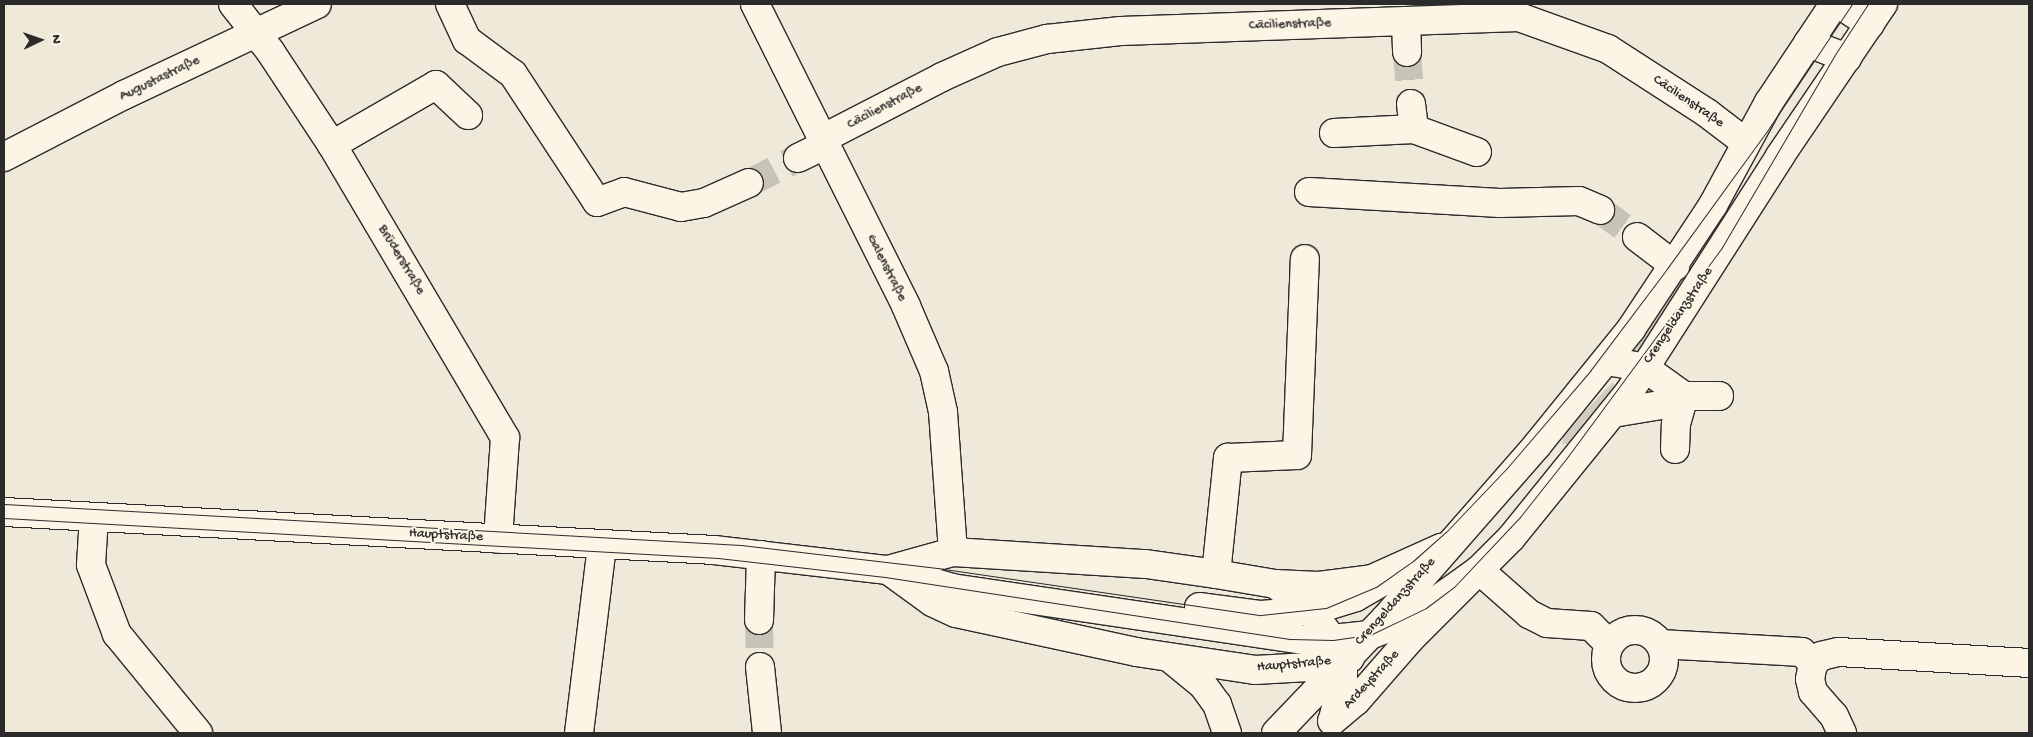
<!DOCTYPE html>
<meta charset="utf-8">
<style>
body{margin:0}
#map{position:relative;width:2033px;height:737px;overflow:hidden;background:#efe9da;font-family:"Gochi Hand",sans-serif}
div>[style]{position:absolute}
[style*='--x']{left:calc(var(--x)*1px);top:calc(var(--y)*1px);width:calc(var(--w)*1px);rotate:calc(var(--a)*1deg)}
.green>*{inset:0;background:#d2cdc0}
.minor-tunnel>*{height:28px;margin-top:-14px;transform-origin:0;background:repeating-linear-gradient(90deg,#c8c3b7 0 28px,transparent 0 42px)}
.roads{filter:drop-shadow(1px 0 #2b2b2b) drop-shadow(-1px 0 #2b2b2b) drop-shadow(0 1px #2b2b2b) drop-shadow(0 -1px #2b2b2b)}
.minor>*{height:28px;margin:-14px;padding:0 14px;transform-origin:14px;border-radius:14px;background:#fcf5e5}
.minor>.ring{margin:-14px;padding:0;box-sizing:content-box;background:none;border:28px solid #fcf5e5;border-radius:50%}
.major>*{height:28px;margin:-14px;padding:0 14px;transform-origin:14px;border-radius:14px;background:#fcf5e5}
.tram>*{height:1px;margin:-0.5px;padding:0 0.5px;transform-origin:0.5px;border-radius:0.5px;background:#2b2b2b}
span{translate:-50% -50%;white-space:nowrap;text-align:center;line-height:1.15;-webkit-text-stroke:4px #fcf5e5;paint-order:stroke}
.street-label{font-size:14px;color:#2b2b2b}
.frame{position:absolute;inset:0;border:5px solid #2b2b2b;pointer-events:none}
.north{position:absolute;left:15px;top:15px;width:50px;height:50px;-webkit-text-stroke:4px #fcf5e5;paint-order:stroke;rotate:87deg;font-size:14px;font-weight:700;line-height:20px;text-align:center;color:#2b2b2b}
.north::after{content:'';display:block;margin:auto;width:18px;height:22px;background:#2b2b2b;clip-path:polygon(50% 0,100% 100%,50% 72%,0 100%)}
</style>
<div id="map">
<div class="green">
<i style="clip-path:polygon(1717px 230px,1640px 354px,1632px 353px,1715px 231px)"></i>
<i style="clip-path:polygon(1613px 382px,1615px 388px,1571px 444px,1562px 444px,1564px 433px)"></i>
</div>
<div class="minor-tunnel">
<i style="--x:1407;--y:52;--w:52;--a:85.6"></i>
<i style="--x:749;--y:183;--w:55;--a:-27"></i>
<i style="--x:1600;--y:210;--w:46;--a:36.1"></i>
<i style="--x:759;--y:620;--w:47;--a:88.8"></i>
</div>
<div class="roads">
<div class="minor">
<i style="--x:233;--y:4;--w:60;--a:51.8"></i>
<i style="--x:270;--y:51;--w:113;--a:56.6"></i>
<i style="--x:332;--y:145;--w:340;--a:59.4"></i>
<i style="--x:505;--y:438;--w:101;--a:94"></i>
<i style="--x:450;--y:4;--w:40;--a:65"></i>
<i style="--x:467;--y:40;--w:57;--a:36.5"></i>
<i style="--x:513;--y:74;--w:153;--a:56.7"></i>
<i style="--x:597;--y:202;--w:29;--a:-20"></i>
<i style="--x:624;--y:192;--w:59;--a:14.7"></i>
<i style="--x:681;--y:207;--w:23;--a:-10"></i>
<i style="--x:704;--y:203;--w:49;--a:-24"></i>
<i style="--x:755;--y:4;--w:338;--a:63.4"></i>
<i style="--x:906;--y:306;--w:71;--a:66.7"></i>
<i style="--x:934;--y:371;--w:42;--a:77.6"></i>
<i style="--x:943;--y:412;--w:140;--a:85.9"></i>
<i style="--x:1839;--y:4;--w:37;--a:33"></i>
<i style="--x:1406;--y:21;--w:31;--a:88"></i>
<i style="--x:1808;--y:43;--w:42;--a:21"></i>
<i style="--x:1411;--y:104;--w:25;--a:83"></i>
<i style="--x:1334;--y:133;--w:80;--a:-2.9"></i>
<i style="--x:1414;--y:129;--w:67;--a:20.1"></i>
<i style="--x:822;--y:139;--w:135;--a:-27.3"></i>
<i style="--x:942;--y:77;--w:61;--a:-24.1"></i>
<i style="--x:998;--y:52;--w:51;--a:-14.9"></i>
<i style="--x:1047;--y:39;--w:74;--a:-6.2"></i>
<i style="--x:1121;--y:31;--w:398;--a:-2"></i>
<i style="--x:1519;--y:17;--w:95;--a:19.8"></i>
<i style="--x:1608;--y:49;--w:118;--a:32.9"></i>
<i style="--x:1707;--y:113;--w:48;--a:37.3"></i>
<i style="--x:332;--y:145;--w:120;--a:-30"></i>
<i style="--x:436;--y:85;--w:44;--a:43.2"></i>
<i style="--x:4;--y:157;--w:135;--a:-27.3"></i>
<i style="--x:124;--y:95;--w:213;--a:-25.2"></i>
<i style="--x:798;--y:158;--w:30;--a:-26"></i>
<i style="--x:1309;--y:192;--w:191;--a:3.3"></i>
<i style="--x:1500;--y:203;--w:79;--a:-1.5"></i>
<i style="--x:1579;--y:201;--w:23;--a:23"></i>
<i style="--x:1637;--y:237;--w:48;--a:37.3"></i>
<i style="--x:1607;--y:361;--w:39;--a:10"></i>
<i style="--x:1645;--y:368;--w:48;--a:35.7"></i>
<i style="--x:1613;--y:413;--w:49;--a:-9.5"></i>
<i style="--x:1661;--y:405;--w:25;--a:-21"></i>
<i style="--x:1684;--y:396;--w:35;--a:0"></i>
<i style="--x:1675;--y:449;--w:25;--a:-88"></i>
<i style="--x:1676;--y:424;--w:29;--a:-74"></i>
<i style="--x:94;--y:517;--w:48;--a:93.6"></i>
<i style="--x:91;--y:565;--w:74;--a:69.4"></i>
<i style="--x:117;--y:634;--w:128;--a:50.7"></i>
<i style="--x:889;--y:570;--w:66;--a:15.9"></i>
<i style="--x:952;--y:588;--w:365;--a:8.4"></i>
<i style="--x:1313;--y:641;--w:57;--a:-6"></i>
<i style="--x:1370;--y:635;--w:26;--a:-21"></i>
<i style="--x:1394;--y:626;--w:37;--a:-29"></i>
<i style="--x:1426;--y:608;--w:65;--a:-35.6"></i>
<i style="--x:1479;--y:570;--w:67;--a:41.3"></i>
<i style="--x:1529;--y:614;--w:20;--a:27"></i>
<i style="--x:1547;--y:623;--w:44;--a:3.9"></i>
<i style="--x:1591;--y:626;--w:25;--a:45"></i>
<i style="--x:1216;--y:574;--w:117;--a:-84.1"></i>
<i style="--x:1228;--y:458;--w:69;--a:-2.5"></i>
<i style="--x:1297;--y:455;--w:196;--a:-87.7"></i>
<i style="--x:1199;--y:607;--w:63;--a:7.4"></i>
<i style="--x:1261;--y:615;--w:50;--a:-4.6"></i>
<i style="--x:1311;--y:611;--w:47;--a:-17.3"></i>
<i style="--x:1356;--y:597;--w:44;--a:-30.1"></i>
<i style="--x:759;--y:620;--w:65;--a:-88.2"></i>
<i class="ring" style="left:1606px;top:630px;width:30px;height:30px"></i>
<i style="--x:1660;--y:644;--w:142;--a:3.2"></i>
<i style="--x:1802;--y:652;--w:16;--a:47"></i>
<i style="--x:760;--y:667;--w:66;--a:83.9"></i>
<i style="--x:579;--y:733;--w:189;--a:-83"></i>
<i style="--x:1842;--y:733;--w:19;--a:-115"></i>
<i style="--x:1834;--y:716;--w:32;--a:-131"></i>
<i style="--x:1813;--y:692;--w:13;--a:-103"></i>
<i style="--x:1810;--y:679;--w:15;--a:-79"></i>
<i style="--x:1813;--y:664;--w:11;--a:-45"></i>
<i style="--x:1821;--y:656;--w:18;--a:-13"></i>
<i style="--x:1839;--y:652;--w:190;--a:3.3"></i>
</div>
<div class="major">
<i style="--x:4;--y:512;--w:711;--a:3.06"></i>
<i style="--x:714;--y:550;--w:175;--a:6.6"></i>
<i style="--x:888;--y:570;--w:67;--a:-15.5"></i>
<i style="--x:953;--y:552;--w:193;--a:3.6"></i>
<i style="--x:1146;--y:564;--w:71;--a:8.1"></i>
<i style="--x:1216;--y:574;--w:60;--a:9.6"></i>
<i style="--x:1275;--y:584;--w:45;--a:36.9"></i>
<i style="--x:1311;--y:611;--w:36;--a:53"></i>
<i style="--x:1333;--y:640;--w:22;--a:63"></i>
<i style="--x:1343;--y:660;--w:19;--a:90"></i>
<i style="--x:1343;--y:679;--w:41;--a:104"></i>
<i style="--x:888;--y:570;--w:54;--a:36"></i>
<i style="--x:932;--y:602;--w:26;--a:25"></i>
<i style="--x:956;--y:613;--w:184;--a:12.2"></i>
<i style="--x:1136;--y:652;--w:120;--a:8.6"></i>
<i style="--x:1255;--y:670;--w:54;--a:-3.2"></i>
<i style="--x:1309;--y:667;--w:42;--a:-12.4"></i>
<i style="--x:1275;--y:584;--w:44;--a:2.6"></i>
<i style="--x:1319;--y:586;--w:53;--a:-7.5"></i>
<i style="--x:1372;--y:579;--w:76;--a:-24.2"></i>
<i style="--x:1171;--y:659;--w:41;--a:39.1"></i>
<i style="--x:1203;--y:685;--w:24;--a:54"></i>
<i style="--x:1217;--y:704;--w:31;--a:71"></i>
<i style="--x:1332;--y:721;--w:31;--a:-40"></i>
<i style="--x:1356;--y:701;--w:82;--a:-48.9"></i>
<i style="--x:1410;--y:639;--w:143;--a:-45"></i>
<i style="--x:1511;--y:538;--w:189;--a:-51"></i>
<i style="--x:1630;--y:391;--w:279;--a:-57.4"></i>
<i style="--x:1780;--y:156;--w:184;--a:-55.9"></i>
<i style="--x:1276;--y:733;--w:158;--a:-46.3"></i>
<i style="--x:1385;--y:619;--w:232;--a:-48.8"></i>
<i style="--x:1538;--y:444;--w:148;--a:-51"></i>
<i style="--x:1631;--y:329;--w:149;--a:-56.5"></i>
<i style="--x:1713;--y:205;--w:117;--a:-61.5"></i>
<i style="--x:1769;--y:102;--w:118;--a:-56.4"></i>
</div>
</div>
<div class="tram">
<i style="--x:4;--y:504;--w:738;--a:3.18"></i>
<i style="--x:741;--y:545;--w:204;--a:6.7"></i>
<i style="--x:944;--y:569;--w:320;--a:8.3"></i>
<i style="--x:1261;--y:615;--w:65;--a:-6.1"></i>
<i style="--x:1326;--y:608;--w:54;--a:-22.8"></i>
<i style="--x:1376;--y:587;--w:45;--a:-35.1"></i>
<i style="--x:1413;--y:561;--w:45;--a:-41.4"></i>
<i style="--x:1447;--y:531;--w:87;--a:-46.4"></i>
<i style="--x:1507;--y:468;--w:128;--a:-49.4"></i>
<i style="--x:1590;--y:371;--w:126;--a:-53"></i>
<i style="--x:1666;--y:270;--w:172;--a:-54"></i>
<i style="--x:1767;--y:131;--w:153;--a:-56.2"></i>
<i style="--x:4;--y:518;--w:715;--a:3.21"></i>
<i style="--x:718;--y:558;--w:168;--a:6.5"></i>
<i style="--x:885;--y:577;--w:411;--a:8.7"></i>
<i style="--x:1291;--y:639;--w:42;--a:1.4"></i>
<i style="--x:1333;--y:640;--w:37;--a:-8"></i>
<i style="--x:1370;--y:635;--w:62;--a:-25.7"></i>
<i style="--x:1426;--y:608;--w:36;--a:-37"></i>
<i style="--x:1455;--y:586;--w:95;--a:-46.7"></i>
<i style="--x:1520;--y:517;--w:74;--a:-51.6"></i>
<i style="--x:1566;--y:459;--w:261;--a:-53.6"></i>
<i style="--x:1721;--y:249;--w:227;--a:-59.6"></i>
<i style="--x:1836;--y:53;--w:59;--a:-56.9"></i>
</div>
<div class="street-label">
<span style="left:1290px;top:25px;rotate:-2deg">Cäcilienstraße</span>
<span style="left:160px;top:79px;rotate:-26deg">Augustastraße</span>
<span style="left:1688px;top:102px;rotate:34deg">Cäcilienstraße</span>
<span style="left:885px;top:107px;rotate:-28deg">Cäcilienstraße</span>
<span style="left:401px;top:260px;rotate:59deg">Brüderstraße</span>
<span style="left:886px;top:268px;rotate:63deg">Galenstraße</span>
<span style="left:1679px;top:316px;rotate:-56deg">Crengeldanzstraße</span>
<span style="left:446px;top:536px;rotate:3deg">Hauptstraße</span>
<span style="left:1396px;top:602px;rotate:-48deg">Crengeldanzstraße</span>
<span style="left:1294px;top:665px;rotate:-5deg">Hauptstraße</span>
<span style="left:1372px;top:680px;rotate:-47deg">Ardeystraße</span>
</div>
<div class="frame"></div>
<div class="north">N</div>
</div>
